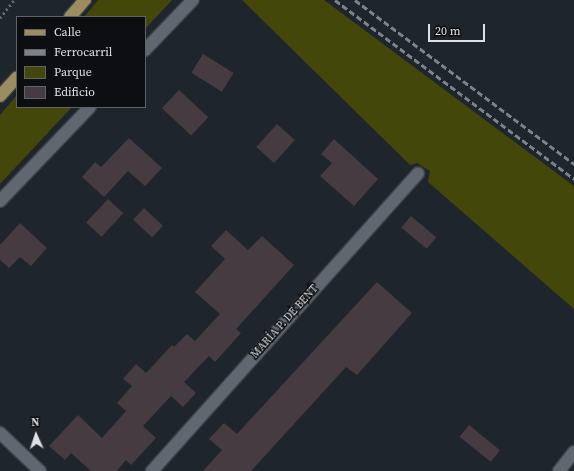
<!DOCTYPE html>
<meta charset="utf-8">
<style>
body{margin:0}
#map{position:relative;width:574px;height:471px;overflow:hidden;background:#1f252d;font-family:"Source Serif 4",serif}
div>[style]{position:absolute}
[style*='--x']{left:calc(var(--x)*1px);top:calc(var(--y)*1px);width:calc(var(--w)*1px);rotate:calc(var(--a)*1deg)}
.green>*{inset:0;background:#434709}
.building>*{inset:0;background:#453b41;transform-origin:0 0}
.path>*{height:2.5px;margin-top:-1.25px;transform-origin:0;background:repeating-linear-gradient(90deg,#666b72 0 2px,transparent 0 5px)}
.roads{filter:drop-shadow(1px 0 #3c4147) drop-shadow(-1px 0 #3c4147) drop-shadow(0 1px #3c4147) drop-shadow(0 -1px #3c4147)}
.minor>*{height:12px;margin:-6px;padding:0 6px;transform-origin:6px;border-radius:6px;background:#606770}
.major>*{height:12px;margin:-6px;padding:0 6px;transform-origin:6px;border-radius:6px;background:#9b8d60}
.rail>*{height:3px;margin-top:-1.5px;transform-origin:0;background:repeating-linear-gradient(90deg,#7e8389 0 6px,transparent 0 9px)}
span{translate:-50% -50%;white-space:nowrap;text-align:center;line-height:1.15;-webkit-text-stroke:3px #0c0e11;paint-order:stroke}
.street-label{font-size:11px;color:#dde1e6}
.legend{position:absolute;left:16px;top:16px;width:130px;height:92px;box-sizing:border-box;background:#0c0e11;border:1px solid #606266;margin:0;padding:5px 7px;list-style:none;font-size:12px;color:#dde1e6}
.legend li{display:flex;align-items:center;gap:8px;height:20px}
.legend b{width:20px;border:1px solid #606266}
.north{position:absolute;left:16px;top:415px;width:40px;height:40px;-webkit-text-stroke:3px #0c0e11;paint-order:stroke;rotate:357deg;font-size:11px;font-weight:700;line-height:16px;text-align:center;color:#dde1e6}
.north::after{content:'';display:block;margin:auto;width:14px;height:18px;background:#dde1e6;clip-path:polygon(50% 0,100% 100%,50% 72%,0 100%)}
.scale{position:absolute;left:428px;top:24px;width:57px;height:18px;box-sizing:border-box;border:2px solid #dde1e6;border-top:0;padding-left:5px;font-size:12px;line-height:14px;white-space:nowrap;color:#dde1e6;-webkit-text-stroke:3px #0c0e11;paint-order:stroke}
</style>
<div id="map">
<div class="green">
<i style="clip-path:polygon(98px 0,172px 0,145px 29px,145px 17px,84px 17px)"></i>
<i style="clip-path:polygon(242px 0,324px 0,574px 186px,574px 309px,428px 182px,430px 171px,417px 163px,410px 165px)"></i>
<i style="clip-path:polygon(17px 95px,17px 107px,72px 107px,0 184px,0 115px)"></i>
</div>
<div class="building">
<i style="left:203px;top:54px;width:36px;height:22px;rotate:32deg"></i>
<i style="left:179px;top:90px;width:40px;height:25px;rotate:43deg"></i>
<i style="left:277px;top:124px;width:24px;height:31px;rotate:42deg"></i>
<i style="clip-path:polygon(129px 138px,162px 168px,145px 186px,128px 171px,104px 197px,82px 177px,95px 162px,101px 167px)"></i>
<i style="clip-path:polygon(334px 139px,378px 179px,354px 206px,320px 176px,332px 163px,321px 154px)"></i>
<i style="left:108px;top:199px;width:21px;height:32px;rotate:43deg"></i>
<i style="left:144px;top:208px;width:26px;height:16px;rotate:43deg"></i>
<i style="left:411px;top:216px;width:33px;height:15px;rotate:40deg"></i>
<i style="clip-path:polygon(20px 223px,47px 248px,31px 266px,20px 257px,9px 268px,0 260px,0 245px)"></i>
<i style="clip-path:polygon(226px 230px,248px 250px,262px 236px,294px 265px,236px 329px,241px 333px,215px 362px,209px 356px,184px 382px,196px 393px,183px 407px,171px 396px,143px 426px,156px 438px,131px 465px,126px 460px,117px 471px,91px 471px,71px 453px,65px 460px,49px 446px,78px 415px,102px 438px,126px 411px,117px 403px,132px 386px,123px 379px,136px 364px,146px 373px,172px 345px,174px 347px,187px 334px,195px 341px,220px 314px,195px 292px,225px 259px,211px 246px)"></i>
<i style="clip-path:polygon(377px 282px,412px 313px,357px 375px,346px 367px,251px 471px,203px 471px,222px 450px,209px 439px,224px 423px,237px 434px)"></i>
<i style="left:469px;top:425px;width:40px;height:15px;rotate:39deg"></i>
</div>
<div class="path">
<i style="--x:0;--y:18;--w:23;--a:-52"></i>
</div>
<div class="roads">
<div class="minor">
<i style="--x:145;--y:50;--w:69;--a:-46.2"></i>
<i style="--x:0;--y:201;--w:130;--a:-46.2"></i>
<i style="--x:0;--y:433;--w:55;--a:43.5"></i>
<i style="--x:152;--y:471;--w:399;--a:-48.2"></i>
<i style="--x:559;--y:471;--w:24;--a:-52"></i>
</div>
<div class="major">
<i style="--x:70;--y:17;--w:23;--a:-49"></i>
<i style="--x:0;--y:96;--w:25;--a:-48"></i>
</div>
</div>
<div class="rail">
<i style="--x:335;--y:0;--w:299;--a:36.8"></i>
<i style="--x:355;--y:0;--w:274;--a:36.8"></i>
</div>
<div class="street-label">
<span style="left:285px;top:322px;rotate:-48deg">MARÍA P. DE BENT</span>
</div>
<ul class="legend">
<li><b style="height:5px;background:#9b8d60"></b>Calle</li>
<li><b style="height:5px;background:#7e8389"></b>Ferrocarril</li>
<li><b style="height:11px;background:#434709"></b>Parque</li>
<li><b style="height:11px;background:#453b41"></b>Edificio</li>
</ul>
<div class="north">N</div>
<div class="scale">20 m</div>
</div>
